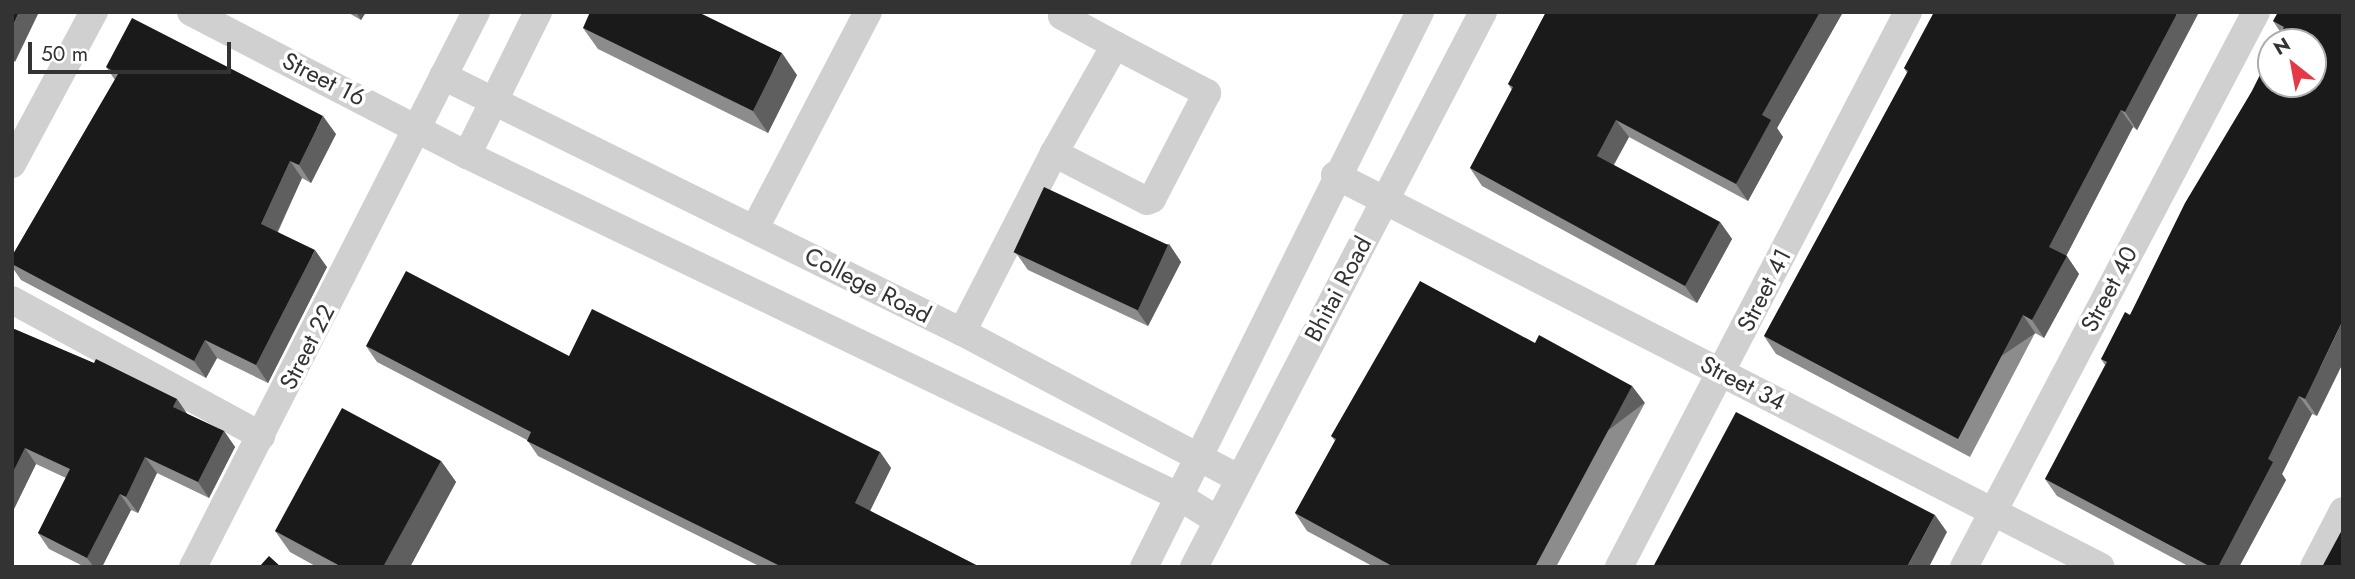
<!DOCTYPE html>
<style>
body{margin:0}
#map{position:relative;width:2355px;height:579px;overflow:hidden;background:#fff;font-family:Jost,sans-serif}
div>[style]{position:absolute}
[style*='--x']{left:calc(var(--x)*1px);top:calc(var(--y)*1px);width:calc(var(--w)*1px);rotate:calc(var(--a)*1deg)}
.minor>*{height:28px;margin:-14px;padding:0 14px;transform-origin:14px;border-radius:14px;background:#d0d0d0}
.wall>*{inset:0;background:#8c8c8c}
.shaded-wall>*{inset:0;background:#5f5f5f;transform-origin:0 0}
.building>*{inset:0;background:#1a1a1a;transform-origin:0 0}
span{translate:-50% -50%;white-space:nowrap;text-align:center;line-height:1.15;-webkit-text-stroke:7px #fff;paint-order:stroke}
.street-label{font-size:24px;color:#333}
.frame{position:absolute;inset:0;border:14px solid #333;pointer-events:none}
.north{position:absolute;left:2257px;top:28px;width:70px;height:70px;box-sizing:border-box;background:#fff;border:2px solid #adadad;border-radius:50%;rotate:329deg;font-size:19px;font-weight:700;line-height:28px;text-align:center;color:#333}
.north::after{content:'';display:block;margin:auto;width:24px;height:32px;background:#e63946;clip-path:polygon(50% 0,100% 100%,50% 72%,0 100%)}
.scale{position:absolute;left:28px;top:42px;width:203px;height:32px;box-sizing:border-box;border:4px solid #333;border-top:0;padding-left:9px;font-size:21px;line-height:24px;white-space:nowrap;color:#333;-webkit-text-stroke:5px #fff;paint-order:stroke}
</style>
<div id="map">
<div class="minor">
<i style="--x:191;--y:12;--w:311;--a:27.4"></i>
<i style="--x:467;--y:155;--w:791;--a:25.63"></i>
<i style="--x:1180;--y:497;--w:44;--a:31.9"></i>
<i style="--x:1064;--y:12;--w:4;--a:117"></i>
<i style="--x:1062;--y:16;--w:60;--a:28.7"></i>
<i style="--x:443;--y:76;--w:579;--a:26.26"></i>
<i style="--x:962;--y:332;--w:312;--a:27.9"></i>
<i style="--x:467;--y:155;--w:160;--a:-63.6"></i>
<i style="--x:12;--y:164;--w:173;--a:-61.7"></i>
<i style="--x:1335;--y:175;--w:860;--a:27.1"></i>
<i style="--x:755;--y:228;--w:244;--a:-62.4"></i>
<i style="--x:12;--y:300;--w:284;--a:28.6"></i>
<i style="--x:962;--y:332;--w:201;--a:-62.8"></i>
<i style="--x:1054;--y:153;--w:124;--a:-60.5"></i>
<i style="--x:1115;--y:45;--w:104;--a:27.6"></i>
<i style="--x:1207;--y:93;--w:119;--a:117.4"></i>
<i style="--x:1152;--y:199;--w:5;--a:158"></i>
<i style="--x:1147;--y:201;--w:105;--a:-152.7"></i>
<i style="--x:193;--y:567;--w:623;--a:-62.98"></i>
<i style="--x:1144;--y:567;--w:620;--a:-63.56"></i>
<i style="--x:1194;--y:567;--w:626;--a:-62.49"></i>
<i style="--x:1619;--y:567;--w:626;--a:-62.49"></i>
<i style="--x:1964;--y:567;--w:627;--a:-62.25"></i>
<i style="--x:2314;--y:567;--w:63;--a:-62.6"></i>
</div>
<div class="wall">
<i style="clip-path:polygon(347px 12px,366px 12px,361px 20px)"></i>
<i style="clip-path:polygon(1546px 12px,1843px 12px,1777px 128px,1783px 137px,1748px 201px,1629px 137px,1614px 165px,1720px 222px,1732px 239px,1697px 303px,1482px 186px,1470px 168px,1512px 90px,1508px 84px)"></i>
<i style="clip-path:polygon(2199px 12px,2137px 130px,2133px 127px,2066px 256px,2079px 274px,2044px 338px,2035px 333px,1970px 457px,1776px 354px,1764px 336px,1907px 73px,1904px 68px)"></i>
<i style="clip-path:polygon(2343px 12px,2317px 416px,2312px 414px,2282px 474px,2286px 480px,2239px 567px,2190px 567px,2057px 496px,2045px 479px,2105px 365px,2101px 359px,2130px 315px,2252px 91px,2281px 33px,2273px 21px)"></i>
<i style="clip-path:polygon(583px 28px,797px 75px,768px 133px,598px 49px)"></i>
<i style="clip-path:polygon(106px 67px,336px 134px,311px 183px,302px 178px,278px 232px,327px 267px,268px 383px,217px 358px,206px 378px,21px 280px,12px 267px,12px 256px,115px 80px)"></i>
<i style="clip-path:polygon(1169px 244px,1181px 262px,1148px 326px,1028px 270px,1016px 253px)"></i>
<i style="clip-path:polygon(12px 328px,177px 399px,187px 414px,224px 431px,235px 447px,209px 498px,157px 473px,138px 513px,131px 510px,102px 567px,85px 567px,49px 549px,38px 533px,66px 478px,36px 464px,12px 513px)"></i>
<i style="clip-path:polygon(1535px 343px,1632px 386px,1645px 403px,1556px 567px,1374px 567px,1307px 531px,1295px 513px,1335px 441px,1331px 436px)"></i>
<i style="clip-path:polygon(366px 346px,569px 356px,880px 452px,891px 468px,870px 511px,980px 567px,761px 567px,538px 456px,527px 440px,377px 362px)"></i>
<i style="clip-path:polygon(441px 461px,456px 482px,410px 567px,317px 567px,290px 552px,275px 531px)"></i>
</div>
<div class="shaded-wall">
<i style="clip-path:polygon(19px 12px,39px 12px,15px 62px,12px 58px,12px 28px)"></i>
<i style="clip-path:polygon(356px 12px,366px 12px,361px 20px)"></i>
<i style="clip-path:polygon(1820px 12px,1843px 12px,1777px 128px,1783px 137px,1748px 201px,1736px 184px,1762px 115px)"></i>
<i style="clip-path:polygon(2178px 12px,2199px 12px,2137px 130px,2125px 112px)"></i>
<i style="clip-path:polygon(782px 53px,797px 75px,768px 133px,753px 111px)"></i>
<i style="clip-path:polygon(2121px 110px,2133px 127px,2062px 264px,2049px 247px)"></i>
<i style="clip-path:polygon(323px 116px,336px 134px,311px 183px,299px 165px)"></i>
<i style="clip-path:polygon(1616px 120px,1629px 137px,1609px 173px,1597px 156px)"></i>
<i style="clip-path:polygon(290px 161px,302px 178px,273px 241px,261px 224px)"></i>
<i style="clip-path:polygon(1720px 222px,1732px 239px,1697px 303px,1685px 286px)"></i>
<i style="clip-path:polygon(1169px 244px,1181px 262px,1148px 326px,1136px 309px)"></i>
<i style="clip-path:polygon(315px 250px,327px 267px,268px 383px,256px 365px)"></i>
<i style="clip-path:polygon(2067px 256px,2079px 274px,2044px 338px,2032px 320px)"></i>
<i style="left:2023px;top:315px;width:22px;height:140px;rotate:56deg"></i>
<i style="clip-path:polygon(2343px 320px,2343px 363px,2317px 416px,2305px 399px)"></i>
<i style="clip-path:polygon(205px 340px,217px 358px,206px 378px,194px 361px)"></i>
<i style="left:1632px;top:386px;width:21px;height:205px;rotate:53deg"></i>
<i style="clip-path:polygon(2299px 396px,2312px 414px,2282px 474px,2286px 480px,2239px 567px,2218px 567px,2268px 459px)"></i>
<i style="clip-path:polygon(177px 399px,188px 415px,173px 407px)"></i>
<i style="clip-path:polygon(224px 431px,235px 447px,209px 498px,198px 482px)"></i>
<i style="clip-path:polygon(25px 448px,36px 464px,12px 513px,12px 474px)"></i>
<i style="clip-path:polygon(880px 452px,891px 468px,866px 519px,855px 503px)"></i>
<i style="clip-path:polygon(145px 457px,157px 473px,138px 513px,126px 497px)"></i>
<i style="clip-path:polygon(441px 461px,456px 482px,410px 567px,383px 567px)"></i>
<i style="clip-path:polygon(120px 494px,131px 510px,102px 567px,94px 567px,87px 558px)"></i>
<i style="clip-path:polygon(1935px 515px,1947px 532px,1929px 567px,1907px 567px)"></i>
</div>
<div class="building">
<i style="clip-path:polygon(12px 12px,19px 12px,12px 28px)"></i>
<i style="clip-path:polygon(590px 12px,698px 12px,782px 53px,753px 111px,583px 28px)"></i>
<i style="clip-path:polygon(1546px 12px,1820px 12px,1762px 115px,1771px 120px,1736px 184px,1616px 120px,1597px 156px,1720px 222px,1685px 286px,1470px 168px,1513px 87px,1508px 84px)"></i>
<i style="clip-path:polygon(1934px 12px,2178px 12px,2125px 112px,2121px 110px,2049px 247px,2067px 256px,2032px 320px,2023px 315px,1958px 439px,1764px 336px,1908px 71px,1904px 68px)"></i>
<i style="clip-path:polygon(2278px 12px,2343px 12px,2343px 320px,2305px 399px,2299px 396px,2268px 459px,2273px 462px,2218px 567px,2211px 567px,2045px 479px,2107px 362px,2101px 359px,2125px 312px,2130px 315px,2185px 203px,2252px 91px,2271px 53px,2271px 84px,2313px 84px,2313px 42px,2277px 42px,2284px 27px,2273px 21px)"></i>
<i style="clip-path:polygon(132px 18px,323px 116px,299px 165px,290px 161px,261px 224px,315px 250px,256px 365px,205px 340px,194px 361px,12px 264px,12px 256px,118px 74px,106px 67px)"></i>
<i style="left:1044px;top:187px;width:137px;height:72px;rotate:25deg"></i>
<i style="clip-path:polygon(406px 271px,569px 356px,592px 309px,880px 452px,855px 503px,980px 567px,782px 567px,527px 441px,531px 432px,366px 346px)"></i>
<i style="clip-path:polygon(1420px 281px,1535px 343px,1539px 335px,1632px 386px,1535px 567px,1394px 567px,1295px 513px,1336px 439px,1331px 436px)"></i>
<i style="clip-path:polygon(12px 328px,94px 363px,96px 359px,177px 399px,173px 407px,224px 431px,198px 482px,145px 457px,126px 497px,120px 494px,87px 558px,38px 533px,70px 469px,25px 448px,12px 474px)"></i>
<i style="clip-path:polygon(342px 408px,441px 461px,383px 567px,342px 567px,275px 531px)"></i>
<i style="clip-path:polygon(1736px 412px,1935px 515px,1907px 567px,1653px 567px)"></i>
<i style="clip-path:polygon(2343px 528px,2343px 567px,2322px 567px)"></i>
<i style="clip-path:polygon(269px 556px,281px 567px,259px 567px)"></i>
</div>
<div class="street-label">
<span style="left:324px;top:79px;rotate:27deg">Street 16</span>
<span style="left:868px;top:285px;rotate:27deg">College Road</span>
<span style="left:1338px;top:289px;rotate:-62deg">Bhitai Road</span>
<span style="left:2109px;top:289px;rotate:-62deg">Street 40</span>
<span style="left:1764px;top:290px;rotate:-63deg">Street 41</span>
<span style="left:307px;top:347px;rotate:-63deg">Street 22</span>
<span style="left:1743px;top:383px;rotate:27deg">Street 34</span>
</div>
<div class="frame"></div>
<div class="north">N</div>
<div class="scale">50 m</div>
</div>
